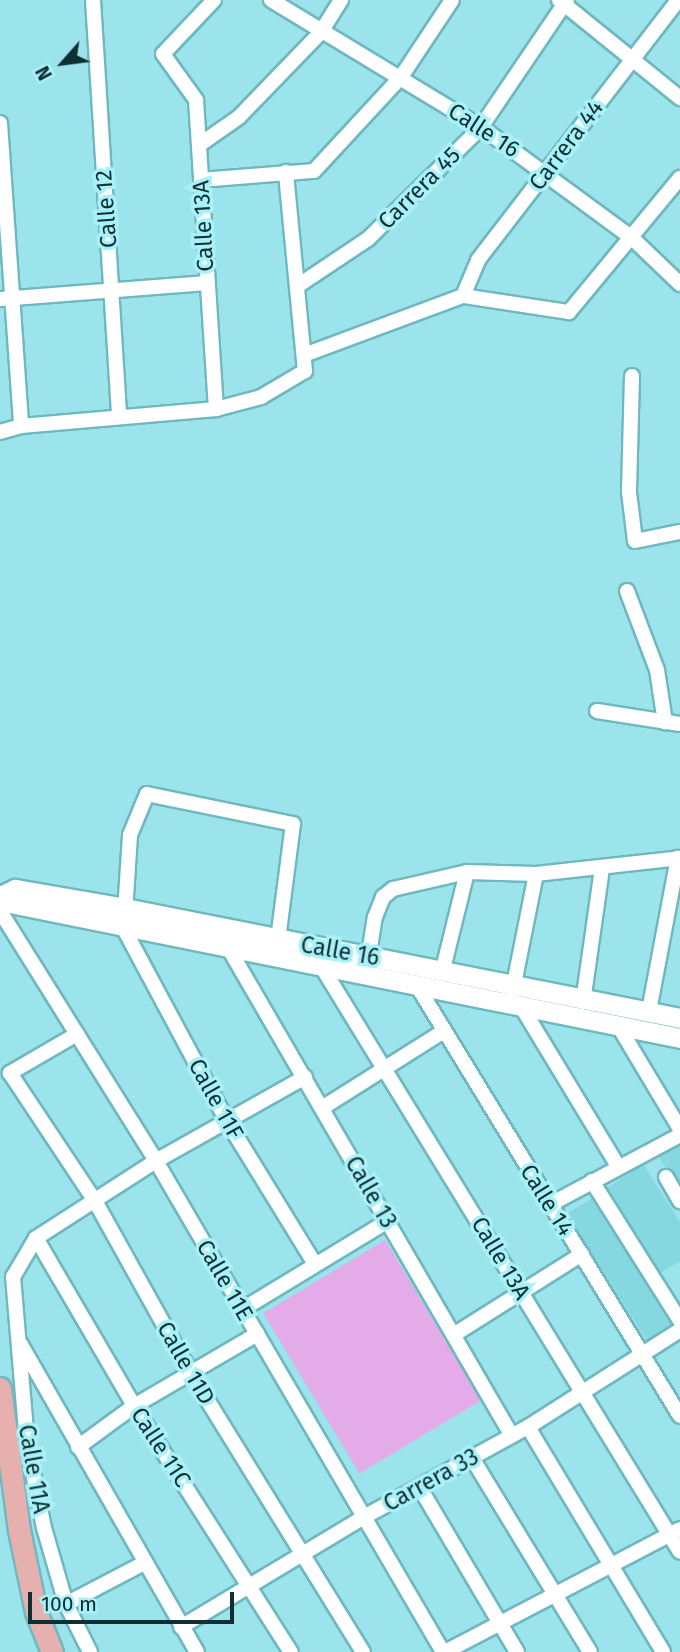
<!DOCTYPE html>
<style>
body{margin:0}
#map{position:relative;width:680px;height:1652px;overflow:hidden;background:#9be4eb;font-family:"Fira Sans",sans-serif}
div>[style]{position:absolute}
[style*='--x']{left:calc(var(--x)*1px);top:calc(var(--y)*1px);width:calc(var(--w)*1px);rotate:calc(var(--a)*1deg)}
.built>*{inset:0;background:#85d8e0;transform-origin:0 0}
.green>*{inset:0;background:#e3abe7;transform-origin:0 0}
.roads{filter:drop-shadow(2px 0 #70b8bf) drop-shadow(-2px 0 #70b8bf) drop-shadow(0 2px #70b8bf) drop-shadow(0 -2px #70b8bf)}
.street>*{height:14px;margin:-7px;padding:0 7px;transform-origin:7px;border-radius:7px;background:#fff}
.secondary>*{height:19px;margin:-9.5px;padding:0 9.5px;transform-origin:9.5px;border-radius:9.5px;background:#fff}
.primary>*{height:21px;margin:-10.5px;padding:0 10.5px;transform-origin:10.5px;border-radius:10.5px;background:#e5b0ad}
span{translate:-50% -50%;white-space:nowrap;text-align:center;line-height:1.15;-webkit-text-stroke:7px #a8f1f8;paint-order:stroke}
.street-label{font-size:23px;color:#102f32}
.north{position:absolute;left:28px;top:28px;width:70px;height:70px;-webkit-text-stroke:5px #a8f1f8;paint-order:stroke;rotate:242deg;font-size:19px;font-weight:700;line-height:28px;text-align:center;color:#102f32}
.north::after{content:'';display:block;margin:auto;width:24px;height:32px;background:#102f32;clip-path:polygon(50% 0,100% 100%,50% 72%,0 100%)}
.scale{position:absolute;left:28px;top:1592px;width:206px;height:32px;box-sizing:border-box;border:4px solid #102f32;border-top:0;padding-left:9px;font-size:21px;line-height:24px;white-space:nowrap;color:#102f32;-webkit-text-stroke:5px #a8f1f8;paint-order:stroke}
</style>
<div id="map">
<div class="built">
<i style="clip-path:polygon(680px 1144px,680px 1192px,659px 1157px)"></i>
<i style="clip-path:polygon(643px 1164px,680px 1222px,680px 1261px,659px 1274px,604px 1190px)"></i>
<i style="left:597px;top:1195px;width:153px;height:35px;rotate:58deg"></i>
</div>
<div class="green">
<i style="left:385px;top:1240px;width:187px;height:142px;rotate:59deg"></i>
</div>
<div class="roads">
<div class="street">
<i style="--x:93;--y:0;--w:418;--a:86.4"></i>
<i style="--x:214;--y:0;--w:74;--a:133.4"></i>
<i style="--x:163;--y:54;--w:57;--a:54.3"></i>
<i style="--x:196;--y:100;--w:310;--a:86.3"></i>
<i style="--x:271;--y:0;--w:245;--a:31.2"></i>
<i style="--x:481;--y:127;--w:186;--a:36.3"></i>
<i style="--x:631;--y:237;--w:68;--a:43.8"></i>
<i style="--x:559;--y:0;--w:156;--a:39"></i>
<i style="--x:0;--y:123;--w:304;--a:86"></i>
<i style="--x:199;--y:145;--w:49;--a:-35"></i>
<i style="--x:239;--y:117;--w:118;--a:-46"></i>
<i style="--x:321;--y:32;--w:38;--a:-58"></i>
<i style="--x:201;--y:180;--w:113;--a:-4.6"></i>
<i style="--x:314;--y:171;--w:128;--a:-47.2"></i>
<i style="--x:401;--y:77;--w:92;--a:-56.5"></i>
<i style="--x:299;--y:285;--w:83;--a:-33.7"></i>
<i style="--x:368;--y:239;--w:159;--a:-44.7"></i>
<i style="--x:481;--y:127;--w:153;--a:-55.9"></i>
<i style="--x:463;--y:296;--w:39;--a:-67"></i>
<i style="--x:478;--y:260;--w:328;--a:-52.4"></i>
<i style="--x:0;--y:299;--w:207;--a:-4.4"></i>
<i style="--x:304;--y:355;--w:170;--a:-20.4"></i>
<i style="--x:463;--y:296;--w:107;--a:8.6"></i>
<i style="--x:569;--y:312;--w:174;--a:-50.4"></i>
<i style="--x:632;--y:376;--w:116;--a:91.5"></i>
<i style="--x:629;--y:492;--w:49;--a:83"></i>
<i style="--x:635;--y:541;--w:46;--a:-11.3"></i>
<i style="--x:0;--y:432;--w:22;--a:-16"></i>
<i style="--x:21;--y:426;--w:196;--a:-5"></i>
<i style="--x:216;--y:409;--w:47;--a:-14.9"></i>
<i style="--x:261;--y:397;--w:51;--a:-30.6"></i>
<i style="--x:305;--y:371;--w:200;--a:-95.5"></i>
<i style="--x:627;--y:591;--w:85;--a:69.2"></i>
<i style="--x:657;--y:670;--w:53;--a:81.3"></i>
<i style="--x:597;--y:711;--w:84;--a:8.9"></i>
<i style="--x:0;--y:911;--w:295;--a:58"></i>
<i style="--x:156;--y:1161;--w:569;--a:59.69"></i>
<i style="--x:277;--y:947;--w:124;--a:-82.6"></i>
<i style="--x:293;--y:824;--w:149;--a:-168.4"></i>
<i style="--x:147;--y:794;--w:44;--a:112.5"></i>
<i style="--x:130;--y:835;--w:94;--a:93.7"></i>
<i style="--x:124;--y:929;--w:218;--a:61.8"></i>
<i style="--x:227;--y:1121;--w:168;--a:58.4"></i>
<i style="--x:229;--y:949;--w:563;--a:59.84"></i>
<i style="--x:369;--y:954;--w:37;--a:-81"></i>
<i style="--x:375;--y:917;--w:22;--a:-68"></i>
<i style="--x:383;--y:897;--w:13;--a:-39"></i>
<i style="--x:393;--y:889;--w:76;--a:-12.9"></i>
<i style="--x:467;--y:872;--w:69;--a:1.7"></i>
<i style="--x:536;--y:874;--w:145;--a:-6.3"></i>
<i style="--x:320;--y:964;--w:689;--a:58.52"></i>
<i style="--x:442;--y:973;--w:104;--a:-76.1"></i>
<i style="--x:416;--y:984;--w:506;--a:58.57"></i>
<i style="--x:513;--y:989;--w:117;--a:-78.7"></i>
<i style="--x:583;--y:1002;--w:134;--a:-81.9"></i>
<i style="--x:521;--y:1006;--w:187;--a:58.8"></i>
<i style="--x:649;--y:1011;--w:156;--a:-79.3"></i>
<i style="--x:619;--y:1027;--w:119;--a:59.1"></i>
<i style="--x:77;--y:1034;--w:78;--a:149.8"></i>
<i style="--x:10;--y:1073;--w:154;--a:56.4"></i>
<i style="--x:95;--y:1201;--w:196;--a:60.9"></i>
<i style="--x:190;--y:1372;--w:329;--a:58.3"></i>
<i style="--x:322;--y:1108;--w:144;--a:-32.3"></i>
<i style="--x:666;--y:1177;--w:28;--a:60"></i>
<i style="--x:592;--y:1181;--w:165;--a:57.8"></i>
<i style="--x:549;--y:1205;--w:149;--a:-28.1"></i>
<i style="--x:36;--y:1238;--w:194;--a:59.7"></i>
<i style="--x:134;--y:1406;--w:292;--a:57.5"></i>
<i style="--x:243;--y:1309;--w:170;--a:-31.3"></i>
<i style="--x:455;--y:1334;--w:150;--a:-32.2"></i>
<i style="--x:20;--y:1343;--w:356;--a:60.2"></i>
<i style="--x:528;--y:1427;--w:262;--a:59"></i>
<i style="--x:78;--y:1447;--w:69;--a:-36.2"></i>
<i style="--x:134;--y:1406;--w:143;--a:-30.3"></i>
<i style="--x:472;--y:1458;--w:227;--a:58.7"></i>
<i style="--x:420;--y:1488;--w:191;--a:59.4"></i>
<i style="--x:66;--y:1604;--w:88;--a:-27.7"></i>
<i style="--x:181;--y:1627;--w:214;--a:-31"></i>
<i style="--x:364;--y:1517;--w:187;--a:-28.8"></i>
<i style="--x:528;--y:1427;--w:180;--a:-32.5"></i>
<i style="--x:90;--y:1652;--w:54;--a:-116.6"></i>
<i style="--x:66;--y:1604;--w:79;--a:-106.1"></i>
<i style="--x:44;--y:1528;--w:87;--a:-101.3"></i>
<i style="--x:27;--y:1443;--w:167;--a:-94.8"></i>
<i style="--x:13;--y:1277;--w:45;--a:-59.5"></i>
<i style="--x:36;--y:1238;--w:143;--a:-32.7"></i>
<i style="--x:156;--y:1161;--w:171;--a:-29.4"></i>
<i style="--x:445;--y:1652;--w:265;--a:-27.6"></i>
</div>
<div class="secondary">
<i style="--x:0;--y:896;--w:17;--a:-25"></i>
<i style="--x:15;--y:889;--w:112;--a:9.8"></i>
<i style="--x:125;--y:908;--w:566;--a:11.21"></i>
<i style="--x:0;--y:901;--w:694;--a:11.39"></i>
</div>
<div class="primary">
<i style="--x:0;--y:1388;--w:143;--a:82.4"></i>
<i style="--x:19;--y:1530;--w:84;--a:78.3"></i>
<i style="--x:36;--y:1612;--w:43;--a:68.2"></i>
</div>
</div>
<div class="street-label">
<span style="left:484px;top:130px;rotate:33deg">Calle 16</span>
<span style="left:566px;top:145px;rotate:-53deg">Carrera 44</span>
<span style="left:419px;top:188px;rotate:-45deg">Carrera 45</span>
<span style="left:106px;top:209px;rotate:-94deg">Calle 12</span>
<span style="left:203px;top:226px;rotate:-93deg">Calle 13A</span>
<span style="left:340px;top:951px;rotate:10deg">Calle 16</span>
<span style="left:216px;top:1099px;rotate:61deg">Calle 11F</span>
<span style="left:371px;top:1192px;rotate:60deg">Calle 13</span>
<span style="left:547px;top:1200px;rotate:58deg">Calle 14</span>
<span style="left:501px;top:1258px;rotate:59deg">Calle 13A</span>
<span style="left:225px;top:1280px;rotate:60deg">Calle 11E</span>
<span style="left:186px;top:1363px;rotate:60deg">Calle 11D</span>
<span style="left:161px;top:1447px;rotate:57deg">Calle 11C</span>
<span style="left:34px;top:1469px;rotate:80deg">Calle 11A</span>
<span style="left:431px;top:1480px;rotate:-29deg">Carrera 33</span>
</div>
<div class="north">N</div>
<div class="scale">100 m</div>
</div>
